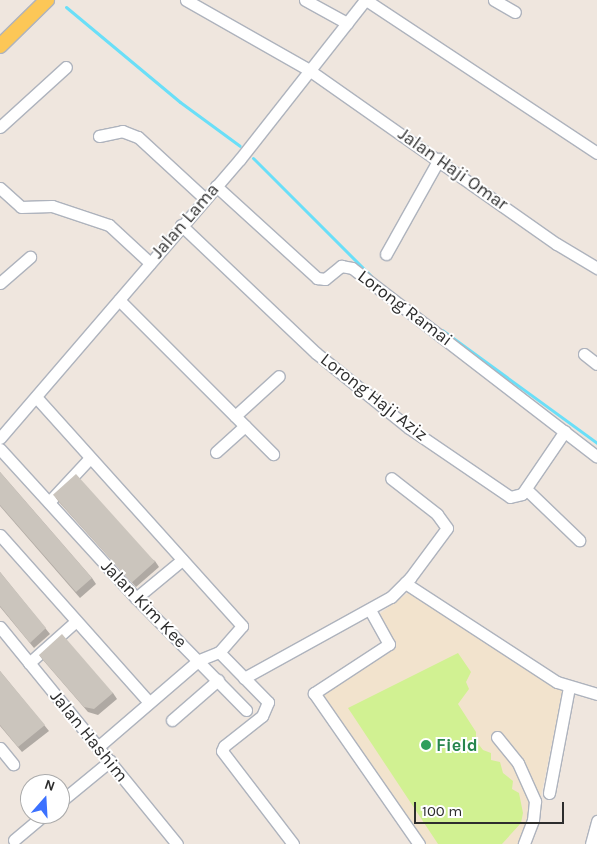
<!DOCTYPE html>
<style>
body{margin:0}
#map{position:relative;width:597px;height:844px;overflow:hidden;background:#efe6de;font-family:Karla,sans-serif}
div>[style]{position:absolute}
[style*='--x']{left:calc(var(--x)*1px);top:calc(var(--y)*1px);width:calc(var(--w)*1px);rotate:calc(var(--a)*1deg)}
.education>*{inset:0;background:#f2e3cd}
.pitch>*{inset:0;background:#d1f192}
.stream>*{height:3px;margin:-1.5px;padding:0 1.5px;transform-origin:1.5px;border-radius:1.5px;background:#6adff8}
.roads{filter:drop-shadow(1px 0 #aeb3bd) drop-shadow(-1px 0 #aeb3bd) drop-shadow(0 1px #aeb3bd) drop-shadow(0 -1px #aeb3bd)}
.minor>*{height:11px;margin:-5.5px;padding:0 5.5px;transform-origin:5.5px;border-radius:5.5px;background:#fff}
.major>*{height:14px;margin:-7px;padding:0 7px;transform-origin:7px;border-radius:7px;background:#fcc757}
.wall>*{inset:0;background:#afa9a3}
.building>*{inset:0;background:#cbc5bd;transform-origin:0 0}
.dots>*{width:14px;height:14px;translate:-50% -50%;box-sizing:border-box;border:2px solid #fff;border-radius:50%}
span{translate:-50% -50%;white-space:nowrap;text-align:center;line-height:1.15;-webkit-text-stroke:4px #fff;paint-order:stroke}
.street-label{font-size:18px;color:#2d2d2d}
.leisure-label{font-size:18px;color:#27864d;font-weight:700}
.left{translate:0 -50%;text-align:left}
.north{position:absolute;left:20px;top:774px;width:50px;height:50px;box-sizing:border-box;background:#fff;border:1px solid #ababab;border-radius:50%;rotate:19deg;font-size:14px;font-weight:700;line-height:20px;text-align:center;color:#2d2d2d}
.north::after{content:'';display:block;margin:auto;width:18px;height:22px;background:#3c71ff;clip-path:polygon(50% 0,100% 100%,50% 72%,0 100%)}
.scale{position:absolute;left:414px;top:802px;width:150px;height:22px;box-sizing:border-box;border:2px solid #2d2d2d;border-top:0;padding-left:6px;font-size:15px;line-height:18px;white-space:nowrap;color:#2d2d2d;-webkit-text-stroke:4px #fff;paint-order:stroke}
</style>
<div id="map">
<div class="education">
<i style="clip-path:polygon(413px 589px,564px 685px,531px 844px,415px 844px,314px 693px,389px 644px,374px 618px)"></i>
</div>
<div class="pitch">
<i style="clip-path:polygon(458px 653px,471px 672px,466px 682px,469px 689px,458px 704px,476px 732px,476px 741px,483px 750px,491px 753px,491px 760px,500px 762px,503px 773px,513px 781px,512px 789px,519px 793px,523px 813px,521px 823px,502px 844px,438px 844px,348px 708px)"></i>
</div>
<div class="stream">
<i style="--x:66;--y:7;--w:148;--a:39.8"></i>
<i style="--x:180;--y:102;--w:74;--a:36.3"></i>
<i style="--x:253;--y:158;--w:167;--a:45"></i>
<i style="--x:442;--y:330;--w:192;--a:36.1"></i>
</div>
<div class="roads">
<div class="minor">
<i style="--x:186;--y:0;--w:142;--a:29.6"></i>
<i style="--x:309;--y:70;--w:303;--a:35.1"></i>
<i style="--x:557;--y:244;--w:47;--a:31"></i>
<i style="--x:305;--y:0;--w:48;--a:28.7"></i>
<i style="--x:366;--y:0;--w:277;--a:33.5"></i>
<i style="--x:494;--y:0;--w:24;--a:30"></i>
<i style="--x:0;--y:127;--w:89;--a:-42.3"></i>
<i style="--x:99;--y:136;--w:24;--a:-12"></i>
<i style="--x:122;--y:131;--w:17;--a:21"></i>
<i style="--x:138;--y:137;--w:90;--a:42.7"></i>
<i style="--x:216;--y:186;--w:137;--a:42.3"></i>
<i style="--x:317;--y:278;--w:8;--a:7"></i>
<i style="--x:325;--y:279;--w:21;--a:-39"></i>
<i style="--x:341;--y:266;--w:11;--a:10"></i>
<i style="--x:352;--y:268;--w:309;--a:37.6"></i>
<i style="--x:0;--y:188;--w:28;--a:42"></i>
<i style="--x:21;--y:207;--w:31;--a:-2"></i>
<i style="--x:52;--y:206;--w:60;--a:18.4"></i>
<i style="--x:109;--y:225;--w:56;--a:42.8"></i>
<i style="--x:181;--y:225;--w:186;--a:43.5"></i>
<i style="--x:316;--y:353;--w:119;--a:38.9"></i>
<i style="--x:409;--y:428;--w:122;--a:34.3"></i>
<i style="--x:510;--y:497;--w:12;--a:-14"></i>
<i style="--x:522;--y:494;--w:76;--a:-55.7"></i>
<i style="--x:386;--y:254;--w:109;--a:-60.8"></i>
<i style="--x:0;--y:283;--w:40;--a:-41"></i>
<i style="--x:119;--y:300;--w:218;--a:45"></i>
<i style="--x:584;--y:354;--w:16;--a:38"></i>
<i style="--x:36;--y:397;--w:308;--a:48"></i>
<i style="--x:242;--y:626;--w:35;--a:131"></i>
<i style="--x:219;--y:652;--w:22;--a:158"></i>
<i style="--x:199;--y:660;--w:133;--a:139.3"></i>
<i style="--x:235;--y:416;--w:59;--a:-42.3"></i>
<i style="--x:0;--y:438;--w:368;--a:-49.3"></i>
<i style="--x:240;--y:159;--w:202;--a:-51.8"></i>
<i style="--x:0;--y:449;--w:202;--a:47.6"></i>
<i style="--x:136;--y:598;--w:157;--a:45.5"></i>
<i style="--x:216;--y:452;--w:39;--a:-42"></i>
<i style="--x:526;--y:489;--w:74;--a:43.9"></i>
<i style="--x:49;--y:502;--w:60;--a:-47"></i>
<i style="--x:0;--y:535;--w:224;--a:48.3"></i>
<i style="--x:405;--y:583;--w:181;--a:33.1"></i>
<i style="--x:557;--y:682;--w:42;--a:16.7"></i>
<i style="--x:136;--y:598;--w:60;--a:-39.6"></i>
<i style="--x:370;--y:610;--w:39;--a:61"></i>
<i style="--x:389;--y:644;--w:90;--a:146.8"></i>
<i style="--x:314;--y:693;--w:184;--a:55.2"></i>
<i style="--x:0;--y:627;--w:280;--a:50.8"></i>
<i style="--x:219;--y:652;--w:70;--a:45.6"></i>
<i style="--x:268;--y:702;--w:15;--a:113"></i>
<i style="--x:262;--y:716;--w:48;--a:141.7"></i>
<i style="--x:224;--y:746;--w:5;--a:112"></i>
<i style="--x:222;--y:751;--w:117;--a:52.6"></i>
<i style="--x:29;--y:663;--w:62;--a:-41.7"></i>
<i style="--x:244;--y:678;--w:168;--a:-28.9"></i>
<i style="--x:391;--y:597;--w:27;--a:-45"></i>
<i style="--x:410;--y:578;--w:62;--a:-53.5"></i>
<i style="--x:447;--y:528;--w:17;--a:-126"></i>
<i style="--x:437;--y:514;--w:58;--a:-142"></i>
<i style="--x:172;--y:720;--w:61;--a:-41"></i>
<i style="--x:497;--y:737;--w:33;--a:51"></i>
<i style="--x:518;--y:763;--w:42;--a:65.9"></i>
<i style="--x:535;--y:801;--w:19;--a:96"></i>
<i style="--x:533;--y:820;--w:26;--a:111"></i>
<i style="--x:0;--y:748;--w:21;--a:51"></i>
<i style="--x:549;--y:793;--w:108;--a:-79.3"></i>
<i style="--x:60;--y:802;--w:65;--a:-39.4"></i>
<i style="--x:14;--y:840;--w:40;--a:-40"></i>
<i style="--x:591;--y:844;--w:24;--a:-75"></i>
</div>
<div class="major">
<i style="--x:0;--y:46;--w:66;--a:-44.4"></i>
</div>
</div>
<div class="wall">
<i style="clip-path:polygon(0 472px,92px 578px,96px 584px,80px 598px,0 506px)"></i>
<i style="clip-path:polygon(55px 497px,155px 561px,159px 567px,136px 587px,59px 502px)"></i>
<i style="clip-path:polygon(0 572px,50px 634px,34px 648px,0 607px)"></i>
<i style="clip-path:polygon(39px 655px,113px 693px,117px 699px,98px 715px,88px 712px,43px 660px)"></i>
<i style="clip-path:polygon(0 671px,49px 731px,22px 752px,0 726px)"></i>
</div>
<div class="building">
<i style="clip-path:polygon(0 472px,92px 578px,76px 592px,0 505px)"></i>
<i style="left:76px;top:474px;width:118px;height:31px;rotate:48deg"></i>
<i style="clip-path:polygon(0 572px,46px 628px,30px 643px,0 606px)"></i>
<i style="clip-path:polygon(62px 634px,113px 693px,94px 709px,84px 707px,39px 655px)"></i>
<i style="clip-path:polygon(0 671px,45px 725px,18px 747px,0 725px)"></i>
</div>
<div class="dots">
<i style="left:426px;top:745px;background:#2e9e5b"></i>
</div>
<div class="street-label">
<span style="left:453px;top:169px;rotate:35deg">Jalan Haji Omar</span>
<span style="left:185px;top:221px;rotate:-49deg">Jalan Lama</span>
<span style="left:405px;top:308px;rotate:37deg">Lorong Ramai</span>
<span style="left:374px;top:397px;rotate:38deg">Lorong Haji Aziz</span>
<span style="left:144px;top:604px;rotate:46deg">Jalan Kim Kee</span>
<span style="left:89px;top:736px;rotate:51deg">Jalan Hashim</span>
</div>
<div class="leisure-label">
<span class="left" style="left:436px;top:745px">Field</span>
</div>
<div class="north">N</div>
<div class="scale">100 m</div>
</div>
